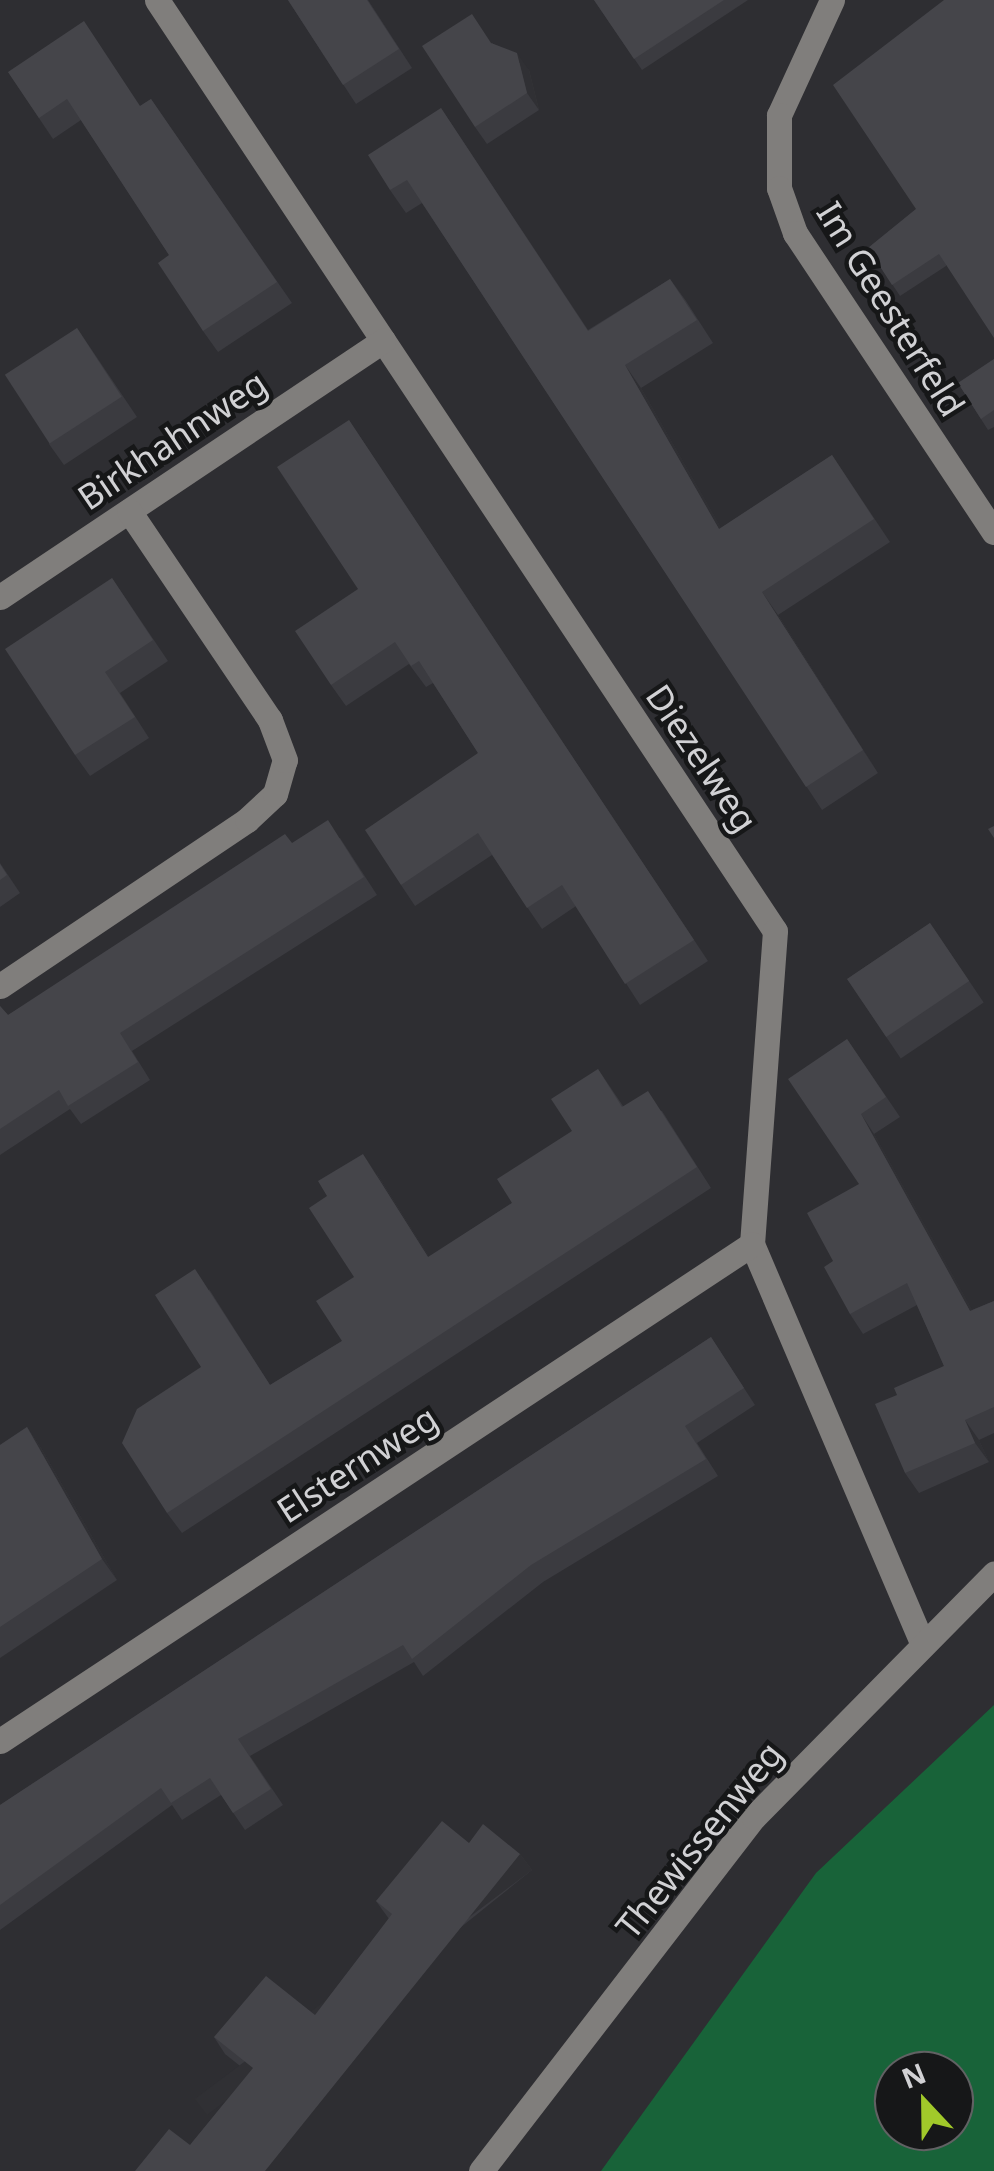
<!DOCTYPE html>
<style>
body{margin:0}
#map{position:relative;width:994px;height:2171px;overflow:hidden;background:#2e2e32;font-family:"Noto Sans",sans-serif}
div>[style]{position:absolute}
[style*='--x']{left:calc(var(--x)*1px);top:calc(var(--y)*1px);width:calc(var(--w)*1px);rotate:calc(var(--a)*1deg)}
.green>*{inset:0;background:#186339}
.minor>*{height:25px;margin:-12.5px;padding:0 12.5px;transform-origin:12.5px;border-radius:12.5px;background:#807e7c}
.wall>*{inset:0;background:#3b3b40;transform-origin:0 0}
.shaded-wall>*{inset:0;background:#303034;transform-origin:0 0}
.building>*{inset:0;background:#45454a;transform-origin:0 0}
span{translate:-50% -50%;white-space:nowrap;text-align:center;line-height:1.15;-webkit-text-stroke:9px #161718;paint-order:stroke}
.street-label{font-size:35px;color:#d1d1d4}
.north{position:absolute;left:874px;top:2051px;width:100px;height:100px;box-sizing:border-box;background:#161718;border:2px solid #616163;border-radius:50%;rotate:338deg;font-size:28px;font-weight:700;line-height:40px;text-align:center;color:#d1d1d4}
.north::after{content:'';display:block;margin:auto;width:35px;height:45px;background:#a1c92a;clip-path:polygon(50% 0,100% 100%,50% 72%,0 100%)}
</style>
<div id="map">
<div class="green">
<i style="clip-path:polygon(evenodd,994px 1705px,994px 2171px,601px 2171px,816px 1873px,994px 1705px,894px 2071px,954px 2071px,954px 2131px,894px 2131px,894px 2071px)"></i>
</div>
<div class="minor">
<i style="--x:157;--y:0;--w:1117;--a:56.42"></i>
<i style="--x:775;--y:931;--w:314;--a:94.2"></i>
<i style="--x:752;--y:1244;--w:435;--a:66.9"></i>
<i style="--x:832;--y:0;--w:127;--a:114.7"></i>
<i style="--x:779;--y:115;--w:73;--a:90"></i>
<i style="--x:779;--y:188;--w:48;--a:70.4"></i>
<i style="--x:795;--y:233;--w:359;--a:56.4"></i>
<i style="--x:0;--y:597;--w:461;--a:-33.8"></i>
<i style="--x:0;--y:986;--w:298;--a:-33.9"></i>
<i style="--x:247;--y:820;--w:38;--a:-43"></i>
<i style="--x:275;--y:794;--w:35;--a:-74"></i>
<i style="--x:285;--y:760;--w:43;--a:-110.6"></i>
<i style="--x:270;--y:720;--w:252;--a:-124"></i>
<i style="--x:0;--y:1741;--w:901;--a:-33.46"></i>
<i style="--x:481;--y:2171;--w:447;--a:-52.4"></i>
<i style="--x:754;--y:1817;--w:342;--a:-45.4"></i>
</div>
<div class="wall">
<i style="clip-path:polygon(288px 0,368px 0,412px 68px,356px 104px)"></i>
<i style="clip-path:polygon(594px 0,748px 0,642px 70px)"></i>
<i style="clip-path:polygon(944px 0,946px 266px,900px 296px,868px 248px,916px 209px)"></i>
<i style="clip-path:polygon(492px 43px,529px 70px,539px 110px,487px 144px,475px 127px)"></i>
<i style="clip-path:polygon(8px 72px,140px 106px,151px 99px,292px 303px,218px 352px,203px 331px,169px 255px,81px 120px,53px 139px)"></i>
<i style="clip-path:polygon(441px 108px,588px 330px,670px 279px,686px 301px,713px 343px,641px 388px,721px 528px,832px 455px,890px 542px,778px 615px,878px 773px,822px 810px,422px 203px,406px 213px,390px 190px)"></i>
<i style="clip-path:polygon(77px 328px,137px 417px,64px 465px,49px 444px)"></i>
<i style="clip-path:polygon(994px 359px,994px 427px,988px 430px,958px 383px)"></i>
<i style="clip-path:polygon(349px 420px,708px 961px,640px 1005px,576px 906px,542px 929px,492px 855px,415px 906px,401px 885px,478px 753px,433px 683px,426px 687px,409px 664px,346px 706px,331px 685px,358px 589px)"></i>
<i style="clip-path:polygon(112px 578px,168px 661px,120px 693px,149px 738px,90px 776px,75px 755px)"></i>
<i style="clip-path:polygon(340px 838px,377px 895px,132px 1051px,150px 1080px,81px 1124px,70px 1109px,0 1155px,0 1006px,8px 1015px,292px 843px)"></i>
<i style="clip-path:polygon(0 863px,20px 893px,0 907px)"></i>
<i style="left:930px;top:923px;width:96px;height:100px;rotate:56deg"></i>
<i style="clip-path:polygon(847px 1039px,900px 1117px,874px 1134px,972px 1310px,994px 1301px,994px 1433px,979px 1440px,989px 1462px,919px 1493px,905px 1473px,897px 1395px,944px 1366px,917px 1305px,863px 1334px,850px 1314px,833px 1261px,859px 1184px)"></i>
<i style="clip-path:polygon(598px 1069px,623px 1106px,662px 1111px,711px 1188px,182px 1533px,167px 1513px,201px 1367px,209px 1289px,270px 1385px,342px 1341px,377px 1174px,429px 1257px,512px 1203px,572px 1131px)"></i>
<i style="clip-path:polygon(711px 1337px,755px 1405px,697px 1443px,718px 1476px,543px 1582px,423px 1676px,414px 1662px,250px 1756px,283px 1805px,245px 1830px,221px 1795px,182px 1820px,172px 1805px,0 1930px,0 1805px)"></i>
<i style="clip-path:polygon(27px 1427px,41px 1448px,117px 1580px,0 1658px,0 1445px)"></i>
<i style="clip-path:polygon(469px 1843px,520px 1854px,532px 1870px,190px 2145px,249px 2073px,225px 2054px,214px 2037px,315px 2015px,389px 1919px,376px 1901px)"></i>
</div>
<div class="shaded-wall">
<i style="clip-path:polygon(517px 53px,529px 70px,539px 110px,527px 93px)"></i>
<i style="clip-path:polygon(625px 365px,641px 388px,735px 552px,719px 529px)"></i>
<i style="clip-path:polygon(762px 592px,778px 615px,878px 773px,863px 750px)"></i>
<i style="clip-path:polygon(861px 1114px,874px 1134px,984px 1331px,970px 1311px)"></i>
<i style="clip-path:polygon(363px 1154px,377px 1174px,442px 1277px,428px 1257px)"></i>
<i style="clip-path:polygon(965px 1420px,979px 1440px,989px 1462px,975px 1443px)"></i>
<i style="clip-path:polygon(27px 1427px,41px 1448px,117px 1580px,102px 1559px)"></i>
<i style="left:520px;top:1854px;width:20px;height:407px;rotate:53deg"></i>
</div>
<div class="building">
<i style="clip-path:polygon(288px 0,367px 0,399px 49px,343px 85px)"></i>
<i style="clip-path:polygon(594px 0,724px 0,634px 59px)"></i>
<i style="clip-path:polygon(944px 0,994px 0,994px 338px,939px 254px,892px 285px,868px 248px,916px 209px,833px 85px)"></i>
<i style="clip-path:polygon(472px 14px,491px 43px,517px 53px,527px 93px,475px 127px,422px 46px)"></i>
<i style="clip-path:polygon(84px 21px,140px 106px,151px 99px,277px 282px,203px 331px,158px 263px,169px 255px,67px 99px,39px 118px,8px 72px)"></i>
<i style="clip-path:polygon(441px 108px,588px 331px,670px 279px,697px 320px,625px 365px,719px 529px,832px 455px,874px 519px,762px 592px,863px 750px,806px 787px,407px 180px,390px 190px,368px 155px)"></i>
<i style="left:77px;top:328px;width:82px;height:86px;rotate:57deg"></i>
<i style="clip-path:polygon(994px 359px,994px 410px,981px 419px,958px 383px)"></i>
<i style="clip-path:polygon(349px 420px,694px 940px,625px 984px,562px 885px,527px 908px,478px 833px,401px 885px,365px 830px,478px 753px,419px 661px,411px 666px,395px 642px,331px 685px,295px 631px,358px 589px,277px 467px)"></i>
<i style="clip-path:polygon(112px 578px,153px 640px,105px 672px,135px 717px,75px 755px,5px 649px)"></i>
<i style="clip-path:polygon(328px 820px,364px 877px,120px 1033px,138px 1062px,68px 1106px,59px 1090px,0 1129px,0 1006px,8px 1015px,285px 834px,292px 843px)"></i>
<i style="clip-path:polygon(994px 826px,994px 838px,988px 829px)"></i>
<i style="clip-path:polygon(0 864px,7px 875px,0 880px)"></i>
<i style="left:930px;top:923px;width:70px;height:100px;rotate:56deg"></i>
<i style="clip-path:polygon(847px 1039px,886px 1097px,861px 1114px,970px 1311px,994px 1301px,994px 1407px,965px 1420px,975px 1443px,905px 1473px,875px 1404px,897px 1395px,894px 1388px,944px 1366px,907px 1283px,850px 1314px,824px 1267px,833px 1261px,807px 1213px,859px 1184px,788px 1079px)"></i>
<i style="clip-path:polygon(598px 1069px,622px 1107px,648px 1091px,697px 1167px,167px 1513px,122px 1443px,137px 1409px,201px 1367px,155px 1295px,195px 1269px,270px 1385px,342px 1341px,316px 1301px,354px 1277px,309px 1208px,327px 1196px,318px 1181px,363px 1154px,428px 1257px,512px 1203px,497px 1179px,572px 1131px,551px 1099px)"></i>
<i style="clip-path:polygon(711px 1337px,744px 1388px,685px 1426px,706px 1459px,531px 1565px,412px 1659px,403px 1645px,238px 1739px,271px 1789px,233px 1813px,210px 1778px,171px 1803px,161px 1788px,0 1905px,0 1805px)"></i>
<i style="clip-path:polygon(27px 1427px,102px 1559px,0 1627px,0 1445px)"></i>
<i style="clip-path:polygon(442px 1821px,469px 1843px,483px 1824px,520px 1854px,265px 2171px,135px 2171px,169px 2129px,190px 2145px,253px 2068px,214px 2037px,266px 1976px,315px 2015px,392px 1914px,376px 1901px)"></i>
</div>
<div class="street-label">
<span style="left:891px;top:309px;rotate:58deg">Im Geesterfeld</span>
<span style="left:172px;top:440px;rotate:-34deg">Birkhahnweg</span>
<span style="left:702px;top:758px;rotate:56deg">Diezelweg</span>
<span style="left:357px;top:1464px;rotate:-33deg">Elsternweg</span>
<span style="left:699px;top:1840px;rotate:-51deg">Thewissenweg</span>
</div>
<div class="north">N</div>
</div>
